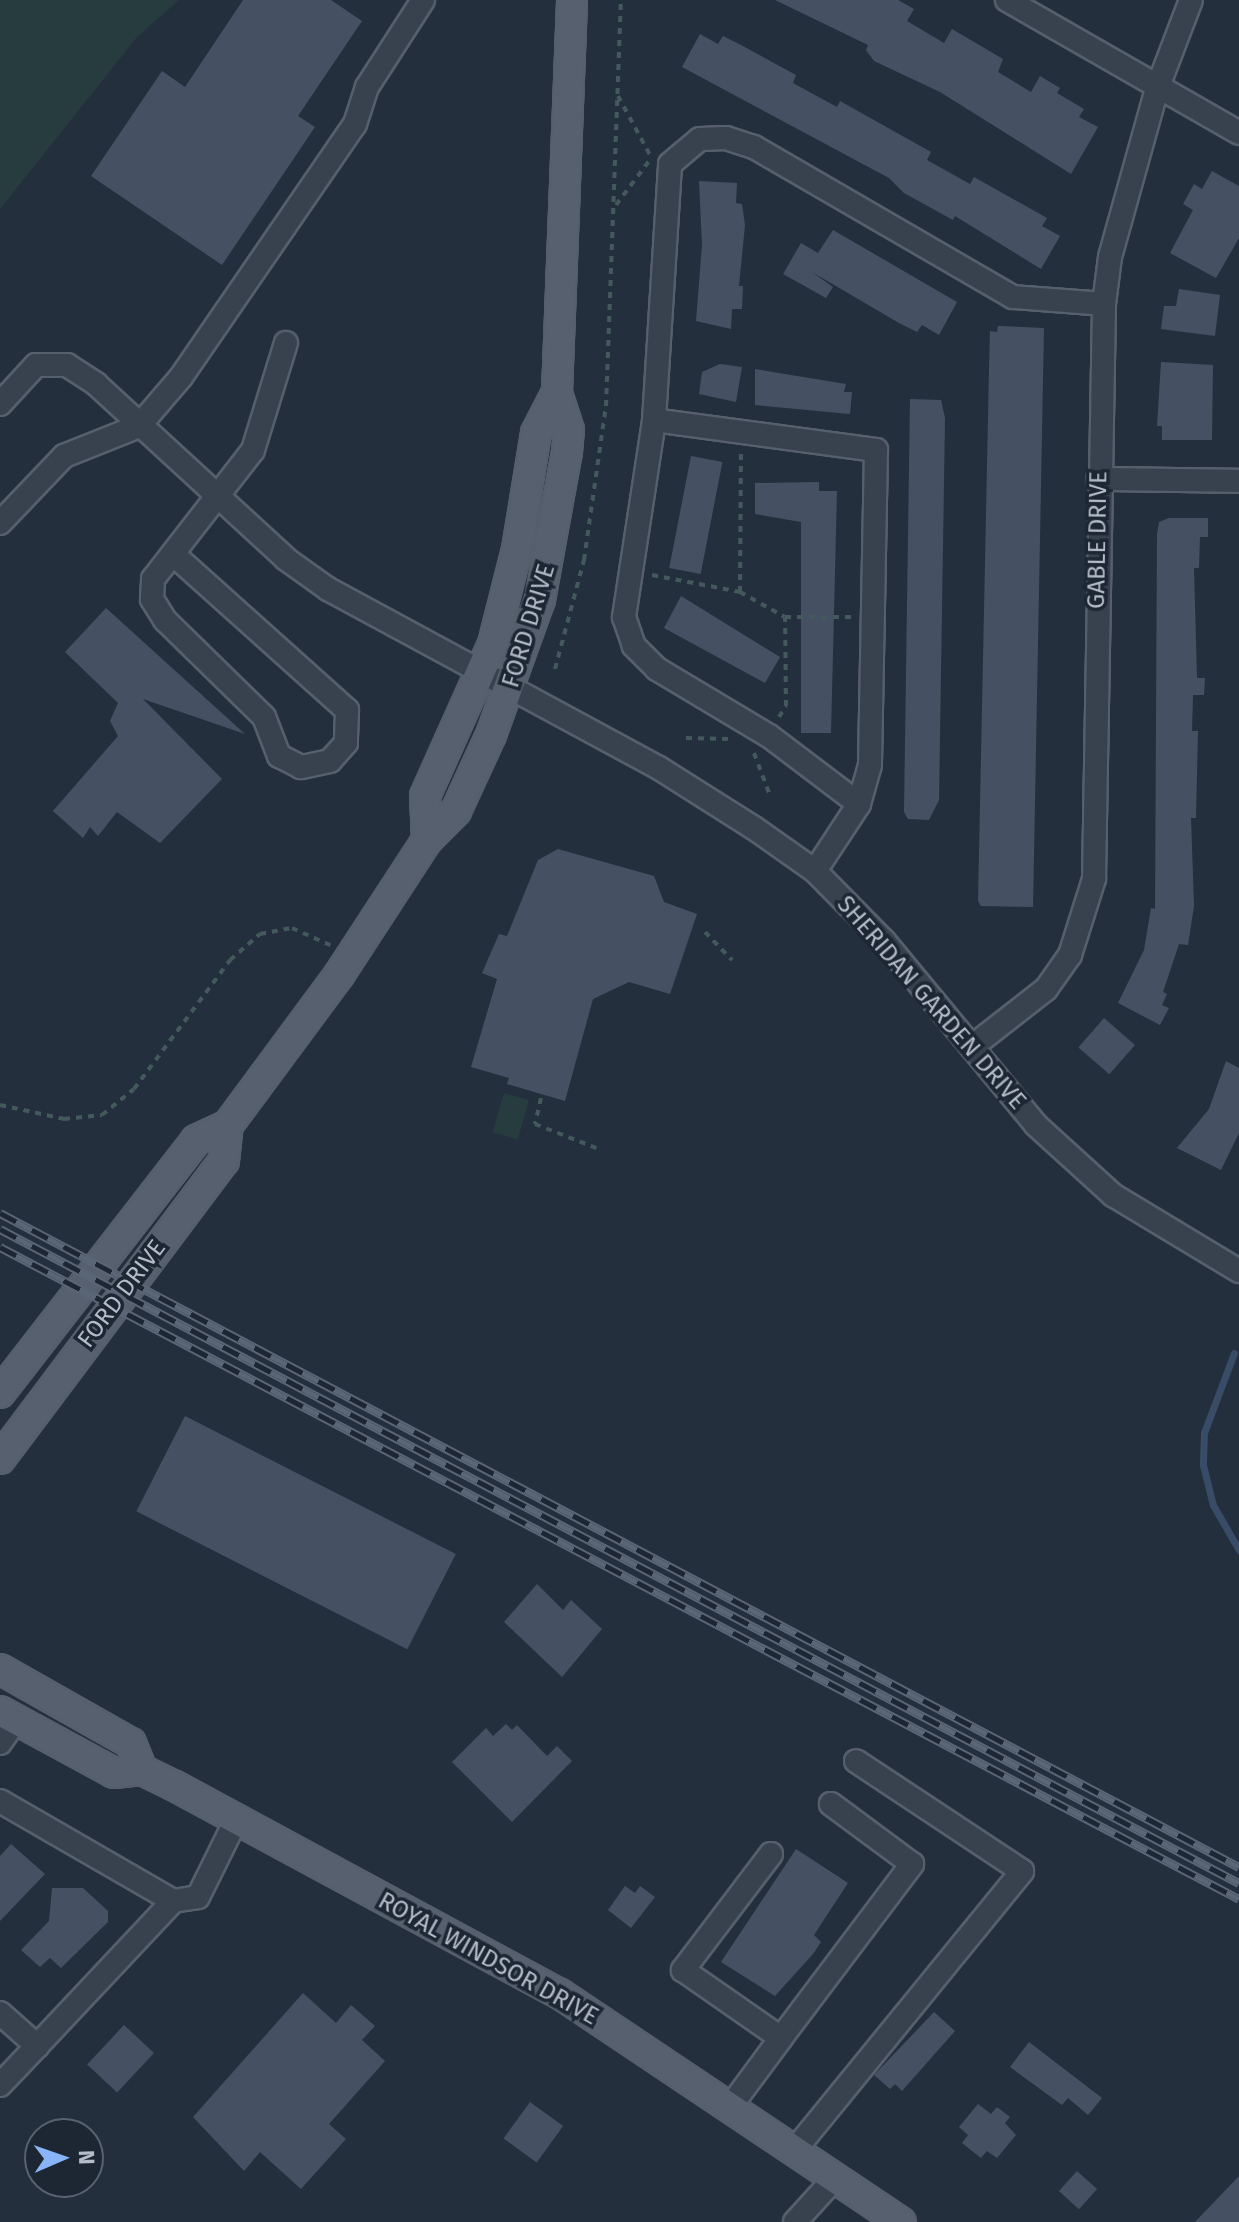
<!DOCTYPE html>
<style>
body{margin:0}
#map{position:relative;width:1239px;height:2222px;overflow:hidden;background:#242f3e;font-family:"Fira Sans",sans-serif}
div>[style]{position:absolute}
[style*='--x']{left:calc(var(--x)*1px);top:calc(var(--y)*1px);width:calc(var(--w)*1px);rotate:calc(var(--a)*1deg)}
.green>*{inset:0;background:#263c3f;transform-origin:0 0}
.stream>*{height:7px;margin:-3.5px;padding:0 3.5px;transform-origin:3.5px;border-radius:3.5px;background:#394c67}
.building>*{inset:0;background:#455162;transform-origin:0 0}
.path>*{height:4px;margin-top:-2px;transform-origin:0;background:repeating-linear-gradient(90deg,#44595c 0 6px,transparent 0 12px)}
.roads{filter:drop-shadow(2px 0 #565f6c) drop-shadow(-2px 0 #565f6c) drop-shadow(0 2px #565f6c) drop-shadow(0 -2px #565f6c)}
.minor>*{height:22px;margin:-11px;padding:0 11px;transform-origin:11px;border-radius:11px;background:#38414e}
.major>*{height:28px;margin:-14px;padding:0 14px;transform-origin:14px;border-radius:14px;background:#56606e}
.rail>*{height:9px;margin-top:-4.5px;transform-origin:0;background:repeating-linear-gradient(90deg,#1d2633 0 18px,#5a6575 0 36px);box-sizing:border-box;border-block:2px solid #5a6575}
span{translate:-50% -50%;white-space:nowrap;text-align:center;line-height:1.15;-webkit-text-stroke:7px #1d2633;paint-order:stroke}
.street-label{font-size:24px;color:#b4bcc9}
.north{position:absolute;left:24px;top:2118px;width:80px;height:80px;box-sizing:border-box;background:#1d2633;border:2px solid #59626f;border-radius:50%;rotate:88deg;font-size:22px;font-weight:700;line-height:32px;text-align:center;color:#b4bcc9}
.north::after{content:'';display:block;margin:auto;width:28px;height:36px;background:#8ab4f8;clip-path:polygon(50% 0,100% 100%,50% 72%,0 100%)}
</style>
<div id="map">
<div class="green">
<i style="clip-path:polygon(0 0,179px 0,137px 37px,0 209px)"></i>
<i style="left:504px;top:1093px;width:26px;height:41px;rotate:16deg"></i>
</div>
<div class="stream">
<i style="--x:1234;--y:1353;--w:85;--a:110.6"></i>
<i style="--x:1204;--y:1433;--w:32;--a:92"></i>
<i style="--x:1203;--y:1465;--w:41;--a:76"></i>
<i style="--x:1213;--y:1505;--w:52;--a:60"></i>
</div>
<div class="building">
<i style="clip-path:polygon(243px 0,331px 0,362px 21px,298px 116px,315px 127px,222px 265px,91px 176px,162px 71px,185px 87px)"></i>
<i style="clip-path:polygon(775px 0,898px 0,914px 9px,907px 21px,944px 43px,952px 29px,1003px 59px,998px 72px,1031px 92px,1040px 76px,1060px 88px,1057px 93px,1084px 109px,1079px 117px,1098px 127px,1071px 174px,940px 92px,874px 61px,866px 50px,868px 45px)"></i>
<i style="clip-path:polygon(700px 34px,718px 44px,723px 36px,741px 45px,796px 75px,793px 83px,837px 107px,840px 101px,931px 152px,927px 160px,970px 184px,974px 177px,1047px 218px,1042px 226px,1060px 236px,1041px 269px,955px 216px,953px 220px,904px 193px,889px 178px,682px 67px)"></i>
<i style="clip-path:polygon(1212px 171px,1239px 186px,1239px 238px,1216px 278px,1170px 253px,1193px 210px,1183px 204px,1194px 184px,1202px 189px)"></i>
<i style="clip-path:polygon(699px 181px,737px 183px,736px 203px,742px 204px,745px 225px,739px 286px,743px 286px,742px 309px,732px 309px,731px 329px,696px 321px,702px 245px)"></i>
<i style="clip-path:polygon(833px 230px,957px 302px,939px 335px,922px 325px,917px 332px,899px 323px,812px 272px,833px 287px,826px 298px,783px 274px,801px 243px,818px 253px)"></i>
<i style="clip-path:polygon(1179px 289px,1220px 295px,1215px 336px,1161px 329px,1164px 306px,1176px 306px)"></i>
<i style="clip-path:polygon(998px 326px,1044px 328px,1033px 907px,981px 906px,978px 901px,989px 369px,990px 331px,997px 332px)"></i>
<i style="clip-path:polygon(1161px 362px,1213px 365px,1212px 440px,1162px 440px,1162px 426px,1157px 426px)"></i>
<i style="clip-path:polygon(720px 364px,742px 367px,736px 402px,699px 394px,702px 372px)"></i>
<i style="clip-path:polygon(755px 369px,846px 384px,844px 392px,852px 392px,850px 414px,755px 405px)"></i>
<i style="clip-path:polygon(910px 399px,941px 400px,945px 418px,939px 800px,929px 820px,908px 819px,904px 812px)"></i>
<i style="left:691px;top:456px;width:32px;height:114px;rotate:11deg"></i>
<i style="clip-path:polygon(819px 482px,819px 491px,837px 491px,831px 733px,801px 733px,801px 522px,755px 514px,755px 483px)"></i>
<i style="clip-path:polygon(1169px 518px,1208px 518px,1208px 537px,1200px 537px,1199px 568px,1194px 568px,1197px 678px,1205px 678px,1204px 695px,1193px 695px,1192px 731px,1198px 731px,1196px 818px,1191px 818px,1194px 906px,1188px 945px,1179px 944px,1163px 992px,1167px 994px,1162px 1005px,1169px 1008px,1160px 1025px,1118px 1003px,1144px 950px,1151px 908px,1155px 909px,1157px 534px,1159px 522px)"></i>
<i style="clip-path:polygon(681px 596px,780px 657px,765px 683px,664px 628px)"></i>
<i style="clip-path:polygon(106px 608px,245px 734px,143px 699px,222px 779px,160px 843px,117px 812px,98px 836px,90px 827px,83px 838px,53px 811px,118px 736px,110px 721px,118px 703px,65px 652px)"></i>
<i style="clip-path:polygon(558px 849px,654px 876px,664px 902px,697px 914px,670px 994px,629px 982px,593px 999px,565px 1101px,507px 1084px,509px 1078px,471px 1067px,497px 979px,482px 973px,499px 934px,507px 936px,538px 860px)"></i>
<i style="left:1104px;top:1018px;width:41px;height:39px;rotate:41deg"></i>
<i style="clip-path:polygon(1226px 1061px,1239px 1068px,1239px 1133px,1221px 1170px,1177px 1148px,1209px 1109px)"></i>
<i style="left:185px;top:1416px;width:304px;height:107px;rotate:27deg"></i>
<i style="clip-path:polygon(537px 1584px,563px 1610px,571px 1600px,602px 1629px,562px 1677px,504px 1622px)"></i>
<i style="clip-path:polygon(506px 1724px,512px 1730px,517px 1725px,547px 1756px,557px 1746px,572px 1761px,512px 1822px,452px 1762px,486px 1728px,493px 1736px)"></i>
<i style="clip-path:polygon(11px 1844px,45px 1874px,0 1921px,0 1856px)"></i>
<i style="clip-path:polygon(796px 1849px,848px 1883px,814px 1935px,821px 1942px,813px 1954px,775px 1996px,721px 1962px)"></i>
<i style="clip-path:polygon(625px 1886px,635px 1893px,640px 1886px,655px 1897px,631px 1928px,608px 1910px)"></i>
<i style="clip-path:polygon(52px 1888px,83px 1888px,108px 1911px,108px 1922px,61px 1968px,50px 1958px,40px 1967px,21px 1950px,49px 1921px)"></i>
<i style="clip-path:polygon(303px 1993px,336px 2023px,351px 2005px,375px 2026px,362px 2040px,385px 2061px,329px 2124px,346px 2139px,301px 2189px,260px 2152px,244px 2171px,193px 2117px)"></i>
<i style="clip-path:polygon(934px 2012px,955px 2031px,902px 2091px,895px 2084px,890px 2089px,874px 2075px)"></i>
<i style="left:124px;top:2025px;width:41px;height:54px;rotate:43deg"></i>
<i style="clip-path:polygon(1029px 2042px,1102px 2098px,1088px 2115px,1068px 2098px,1062px 2105px,1010px 2067px)"></i>
<i style="left:530px;top:2102px;width:41px;height:45px;rotate:36deg"></i>
<i style="clip-path:polygon(978px 2104px,991px 2114px,997px 2107px,1010px 2117px,1005px 2123px,1016px 2135px,997px 2158px,987px 2151px,981px 2158px,962px 2143px,968px 2135px,959px 2127px)"></i>
<i style="left:1077px;top:2171px;width:27px;height:27px;rotate:42deg"></i>
<i style="clip-path:polygon(1239px 2176px,1239px 2222px,1195px 2222px)"></i>
</div>
<div class="path">
<i style="--x:618;--y:96;--w:67;--a:61.5"></i>
<i style="--x:616;--y:205;--w:55;--a:-53.1"></i>
<i style="--x:652;--y:575;--w:90;--a:10.9"></i>
<i style="--x:740;--y:592;--w:51;--a:29.1"></i>
<i style="--x:785;--y:617;--w:66;--a:0"></i>
<i style="--x:740;--y:592;--w:138;--a:-89.6"></i>
<i style="--x:555;--y:669;--w:113;--a:-75.1"></i>
<i style="--x:584;--y:560;--w:156;--a:-81.9"></i>
<i style="--x:606;--y:406;--w:406;--a:-87.9"></i>
<i style="--x:779;--y:717;--w:13;--a:-58"></i>
<i style="--x:786;--y:706;--w:89;--a:-90.6"></i>
<i style="--x:686;--y:738;--w:44;--a:1.3"></i>
<i style="--x:754;--y:753;--w:43;--a:69.4"></i>
<i style="--x:705;--y:932;--w:39;--a:46"></i>
<i style="--x:541;--y:1098;--w:27;--a:103"></i>
<i style="--x:535;--y:1124;--w:66;--a:21.5"></i>
<i style="--x:0;--y:1105;--w:66;--a:12.3"></i>
<i style="--x:64;--y:1119;--w:38;--a:-6"></i>
<i style="--x:102;--y:1115;--w:41;--a:-39.1"></i>
<i style="--x:134;--y:1089;--w:161;--a:-53.3"></i>
<i style="--x:230;--y:960;--w:40;--a:-41"></i>
<i style="--x:260;--y:934;--w:33;--a:-11"></i>
<i style="--x:292;--y:928;--w:44;--a:24.2"></i>
</div>
<div class="roads">
<div class="minor">
<i style="--x:1007;--y:0;--w:267;--a:29.8"></i>
<i style="--x:0;--y:404;--w:53;--a:-47.3"></i>
<i style="--x:36;--y:365;--w:31;--a:0"></i>
<i style="--x:67;--y:365;--w:35;--a:33"></i>
<i style="--x:96;--y:384;--w:258;--a:42.6"></i>
<i style="--x:286;--y:559;--w:52;--a:35.5"></i>
<i style="--x:328;--y:589;--w:376;--a:28.4"></i>
<i style="--x:659;--y:768;--w:112;--a:32.3"></i>
<i style="--x:754;--y:828;--w:75;--a:35.2"></i>
<i style="--x:815;--y:871;--w:98;--a:45.4"></i>
<i style="--x:884;--y:941;--w:239;--a:50.4"></i>
<i style="--x:1036;--y:1125;--w:104;--a:42.3"></i>
<i style="--x:1113;--y:1195;--w:147;--a:31.1"></i>
<i style="--x:654;--y:420;--w:224;--a:7.7"></i>
<i style="--x:876;--y:450;--w:315;--a:91.1"></i>
<i style="--x:870;--y:765;--w:41;--a:105.8"></i>
<i style="--x:859;--y:804;--w:113;--a:-142.9"></i>
<i style="--x:769;--y:736;--w:131;--a:-149.1"></i>
<i style="--x:657;--y:669;--w:33;--a:-135"></i>
<i style="--x:634;--y:646;--w:31;--a:-109"></i>
<i style="--x:624;--y:617;--w:199;--a:-81.3"></i>
<i style="--x:654;--y:420;--w:256;--a:-86.4"></i>
<i style="--x:670;--y:164;--w:39;--a:-40"></i>
<i style="--x:700;--y:139;--w:26;--a:-2"></i>
<i style="--x:726;--y:138;--w:29;--a:18"></i>
<i style="--x:754;--y:147;--w:299;--a:30.1"></i>
<i style="--x:1013;--y:297;--w:91;--a:4.4"></i>
<i style="--x:1098;--y:479;--w:141;--a:0.8"></i>
<i style="--x:0;--y:523;--w:93;--a:-46.3"></i>
<i style="--x:64;--y:456;--w:81;--a:-21.8"></i>
<i style="--x:139;--y:426;--w:65;--a:-49.4"></i>
<i style="--x:181;--y:377;--w:307;--a:-55.5"></i>
<i style="--x:355;--y:124;--w:39;--a:-72"></i>
<i style="--x:367;--y:87;--w:103;--a:-57.2"></i>
<i style="--x:173;--y:554;--w:234;--a:41.9"></i>
<i style="--x:347;--y:710;--w:33;--a:92"></i>
<i style="--x:346;--y:743;--w:24;--a:132"></i>
<i style="--x:330;--y:761;--w:30;--a:168"></i>
<i style="--x:301;--y:767;--w:25;--a:-153"></i>
<i style="--x:279;--y:756;--w:42;--a:-111"></i>
<i style="--x:264;--y:717;--w:139;--a:-135.6"></i>
<i style="--x:165;--y:620;--w:25;--a:-122"></i>
<i style="--x:152;--y:599;--w:20;--a:-87"></i>
<i style="--x:153;--y:579;--w:163;--a:-52.2"></i>
<i style="--x:253;--y:450;--w:112;--a:-72.9"></i>
<i style="--x:815;--y:871;--w:80;--a:-56.7"></i>
<i style="--x:973;--y:1046;--w:93;--a:-38"></i>
<i style="--x:1046;--y:989;--w:42;--a:-54.8"></i>
<i style="--x:1070;--y:955;--w:80;--a:-72.5"></i>
<i style="--x:1094;--y:879;--w:575;--a:-89"></i>
<i style="--x:1104;--y:304;--w:47;--a:-82.7"></i>
<i style="--x:1110;--y:257;--w:174;--a:-74.4"></i>
<i style="--x:1157;--y:89;--w:95;--a:-69.1"></i>
<i style="--x:0;--y:1743;--w:28;--a:-55"></i>
<i style="--x:0;--y:1801;--w:200;--a:30"></i>
<i style="--x:173;--y:1901;--w:25;--a:-9"></i>
<i style="--x:198;--y:1897;--w:86;--a:-63.7"></i>
<i style="--x:771;--y:1854;--w:146;--a:127.2"></i>
<i style="--x:683;--y:1970;--w:119;--a:34.8"></i>
<i style="--x:781;--y:2038;--w:218;--a:-53"></i>
<i style="--x:912;--y:1864;--w:101;--a:-143.5"></i>
<i style="--x:0;--y:2013;--w:50;--a:41.7"></i>
<i style="--x:37;--y:2046;--w:199;--a:-46.8"></i>
<i style="--x:0;--y:2085;--w:54;--a:-46.5"></i>
<i style="--x:730;--y:2107;--w:86;--a:-53.5"></i>
<i style="--x:794;--y:2151;--w:361;--a:-50.8"></i>
<i style="--x:1022;--y:1871;--w:199;--a:-146.5"></i>
<i style="--x:795;--y:2222;--w:59;--a:-47.7"></i>
</div>
<div class="major">
<i style="--x:427;--y:840;--w:44;--a:-92.6"></i>
<i style="--x:425;--y:796;--w:167;--a:-65.9"></i>
<i style="--x:493;--y:644;--w:98;--a:-75.8"></i>
<i style="--x:517;--y:549;--w:118;--a:-80.7"></i>
<i style="--x:536;--y:433;--w:46;--a:-62.9"></i>
<i style="--x:0;--y:1393;--w:320;--a:-52.2"></i>
<i style="--x:196;--y:1140;--w:35;--a:-25"></i>
<i style="--x:228;--y:1125;--w:187;--a:-53.5"></i>
<i style="--x:339;--y:975;--w:161;--a:-56.9"></i>
<i style="--x:427;--y:840;--w:41;--a:-45"></i>
<i style="--x:456;--y:811;--w:84;--a:-65.3"></i>
<i style="--x:491;--y:735;--w:144;--a:-70.1"></i>
<i style="--x:540;--y:600;--w:150;--a:-79.7"></i>
<i style="--x:567;--y:452;--w:22;--a:-85"></i>
<i style="--x:569;--y:430;--w:40;--a:-108"></i>
<i style="--x:557;--y:392;--w:392;--a:-87.8"></i>
<i style="--x:0;--y:1459;--w:373;--a:-53.1"></i>
<i style="--x:224;--y:1161;--w:36;--a:-84"></i>
<i style="--x:0;--y:1669;--w:150;--a:29.5"></i>
<i style="--x:131;--y:1743;--w:29;--a:68"></i>
<i style="--x:0;--y:1711;--w:130;--a:28.5"></i>
<i style="--x:114;--y:1773;--w:28;--a:-6"></i>
<i style="--x:142;--y:1770;--w:37;--a:26"></i>
<i style="--x:175;--y:1786;--w:438;--a:28.4"></i>
<i style="--x:560;--y:1994;--w:410;--a:33.8"></i>
</div>
</div>
<div class="rail">
<i style="--x:0;--y:1213;--w:1401;--a:27.83"></i>
<i style="--x:0;--y:1229;--w:1401;--a:27.83"></i>
<i style="--x:0;--y:1247;--w:1400;--a:27.75"></i>
</div>
<div class="street-label">
<span style="left:1098px;top:540px;rotate:-89deg">GABLE DRIVE</span>
<span style="left:529px;top:626px;rotate:-73deg">FORD DRIVE</span>
<span style="left:931px;top:1003px;rotate:49deg">SHERIDAN GARDEN DRIVE</span>
<span style="left:122px;top:1294px;rotate:-53deg">FORD DRIVE</span>
<span style="left:488px;top:1959px;rotate:29deg">ROYAL WINDSOR DRIVE</span>
</div>
<div class="north">N</div>
</div>
